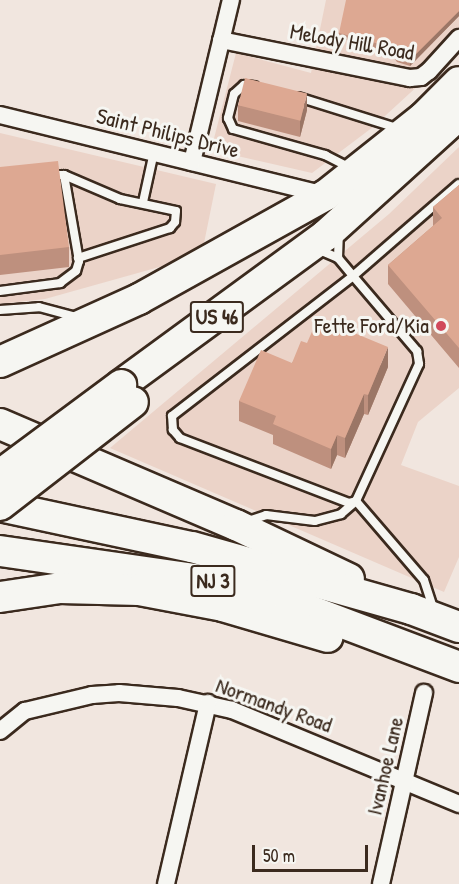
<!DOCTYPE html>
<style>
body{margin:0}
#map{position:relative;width:459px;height:884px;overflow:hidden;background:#f1e6df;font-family:"Patrick Hand",sans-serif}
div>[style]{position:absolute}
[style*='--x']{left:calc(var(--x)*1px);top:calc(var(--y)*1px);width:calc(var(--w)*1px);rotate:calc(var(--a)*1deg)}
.built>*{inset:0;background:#ebd3c8}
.roads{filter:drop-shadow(2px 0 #3b2a1e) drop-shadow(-2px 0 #3b2a1e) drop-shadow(0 2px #3b2a1e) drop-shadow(0 -2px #3b2a1e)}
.lane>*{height:8px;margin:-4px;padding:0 4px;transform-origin:4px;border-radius:4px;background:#f6f6f2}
.street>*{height:16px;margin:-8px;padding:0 8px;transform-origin:8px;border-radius:8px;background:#f6f6f2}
.highway>*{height:30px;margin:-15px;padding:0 15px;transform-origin:15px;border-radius:15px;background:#f6f6f2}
.bridges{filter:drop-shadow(2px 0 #3b2a1e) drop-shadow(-2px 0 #3b2a1e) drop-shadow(0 2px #3b2a1e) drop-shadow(0 -2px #3b2a1e)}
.highway-bridge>*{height:30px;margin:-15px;padding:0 15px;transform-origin:15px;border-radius:15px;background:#f6f6f2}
.wall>*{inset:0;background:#be907e}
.shaded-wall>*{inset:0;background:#9b7666}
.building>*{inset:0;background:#dda892;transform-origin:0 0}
.dots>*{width:16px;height:16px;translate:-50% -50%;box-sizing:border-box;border:3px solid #f6f6f2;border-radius:50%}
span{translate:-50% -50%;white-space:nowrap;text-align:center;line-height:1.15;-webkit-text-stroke:6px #f6f6f2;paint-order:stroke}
.shield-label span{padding:2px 4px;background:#f6f6f2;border:2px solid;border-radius:4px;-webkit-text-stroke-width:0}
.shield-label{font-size:21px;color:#3b2a1e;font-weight:700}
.street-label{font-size:22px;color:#3b2a1e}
.poi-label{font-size:22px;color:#3b2a1e}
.right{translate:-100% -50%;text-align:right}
.scale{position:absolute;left:252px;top:845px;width:116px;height:27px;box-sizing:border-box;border:3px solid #3b2a1e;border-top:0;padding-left:8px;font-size:18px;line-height:21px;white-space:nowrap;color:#3b2a1e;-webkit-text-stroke:4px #f6f6f2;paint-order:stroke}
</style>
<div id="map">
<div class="built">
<i style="clip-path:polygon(326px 0,459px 0,459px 48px,373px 127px,312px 173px,211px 150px,236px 53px,311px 73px)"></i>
<i style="clip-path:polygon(0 133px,216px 184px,203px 248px,170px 264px,45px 299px,0 304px)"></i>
<i style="clip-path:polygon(459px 147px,459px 388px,418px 422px,401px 465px,459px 486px,459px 557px,444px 592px,110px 448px,389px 214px)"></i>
</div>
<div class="roads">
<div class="lane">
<i style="--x:254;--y:86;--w:10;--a:-174"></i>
<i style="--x:244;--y:85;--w:13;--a:138"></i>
<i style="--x:234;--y:94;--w:25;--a:104"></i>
<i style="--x:228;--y:118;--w:12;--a:66"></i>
<i style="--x:233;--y:129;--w:96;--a:15.8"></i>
<i style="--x:325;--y:155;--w:28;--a:27"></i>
<i style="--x:298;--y:97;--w:107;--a:17.4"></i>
<i style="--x:50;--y:175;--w:14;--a:0"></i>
<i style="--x:64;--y:175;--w:61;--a:23.2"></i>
<i style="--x:120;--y:199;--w:57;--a:12.1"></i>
<i style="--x:176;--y:211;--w:11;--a:95"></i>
<i style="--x:175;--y:222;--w:8;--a:130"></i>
<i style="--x:170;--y:228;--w:97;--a:161.9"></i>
<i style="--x:143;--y:202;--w:51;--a:-77.6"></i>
<i style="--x:317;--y:249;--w:23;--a:23"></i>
<i style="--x:338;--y:258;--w:25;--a:-88"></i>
<i style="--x:338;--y:258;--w:23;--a:50"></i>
<i style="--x:353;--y:276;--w:99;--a:49.5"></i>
<i style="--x:417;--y:351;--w:13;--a:81"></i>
<i style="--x:419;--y:364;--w:151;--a:114.7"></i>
<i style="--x:356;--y:501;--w:7;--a:164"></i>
<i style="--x:349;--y:503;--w:181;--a:-159"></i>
<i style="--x:180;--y:438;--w:11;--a:-131"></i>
<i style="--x:173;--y:430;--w:14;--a:-94"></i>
<i style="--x:172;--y:416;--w:229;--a:-37.7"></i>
<i style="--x:353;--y:276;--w:140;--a:-41"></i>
<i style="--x:0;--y:291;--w:61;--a:-7.6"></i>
<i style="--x:60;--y:283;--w:20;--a:-37"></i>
<i style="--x:76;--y:271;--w:10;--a:-73"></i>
<i style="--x:79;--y:261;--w:87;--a:-99.9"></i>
<i style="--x:0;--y:310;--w:39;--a:-4"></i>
<i style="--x:39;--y:307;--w:39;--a:15"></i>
<i style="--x:248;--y:521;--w:19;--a:-18"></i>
<i style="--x:266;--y:515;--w:49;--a:7"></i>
<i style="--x:315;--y:521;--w:27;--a:-15"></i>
<i style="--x:341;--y:514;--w:20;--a:-41"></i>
<i style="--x:356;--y:501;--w:104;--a:49.3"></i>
<i style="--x:424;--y:580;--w:33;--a:72"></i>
</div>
<div class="street">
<i style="--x:221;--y:40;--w:193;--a:11.4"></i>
<i style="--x:410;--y:78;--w:11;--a:-5"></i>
<i style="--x:421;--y:77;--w:10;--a:-37"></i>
<i style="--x:429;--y:71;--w:45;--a:-47.7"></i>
<i style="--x:0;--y:115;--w:335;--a:13.8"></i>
<i style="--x:192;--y:162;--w:167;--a:-76.5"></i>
<i style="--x:0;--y:731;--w:32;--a:-39"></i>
<i style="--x:25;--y:711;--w:69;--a:-13.4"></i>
<i style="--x:92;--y:695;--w:27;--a:-4"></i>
<i style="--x:119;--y:693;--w:59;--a:4.8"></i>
<i style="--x:178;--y:698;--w:55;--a:12.5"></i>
<i style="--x:232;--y:710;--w:246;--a:22.5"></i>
<i style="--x:166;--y:884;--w:186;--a:-76.9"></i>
<i style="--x:381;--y:884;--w:196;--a:-77.3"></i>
</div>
<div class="highway">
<i style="--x:0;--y:362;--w:153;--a:-24.4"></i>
<i style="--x:139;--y:299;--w:214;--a:-29.1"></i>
<i style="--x:326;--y:195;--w:125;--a:-38.5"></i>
<i style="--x:424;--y:117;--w:49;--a:-45"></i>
<i style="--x:121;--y:385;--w:254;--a:-36.2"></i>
<i style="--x:326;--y:235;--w:179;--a:-42.1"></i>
<i style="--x:0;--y:424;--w:257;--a:23.2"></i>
<i style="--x:236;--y:525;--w:125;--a:25.5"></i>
<i style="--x:0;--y:506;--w:196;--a:12.1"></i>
<i style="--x:192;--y:547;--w:228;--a:15.8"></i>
<i style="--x:411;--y:609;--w:51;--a:20.6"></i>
<i style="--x:0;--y:551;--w:223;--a:8.2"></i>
<i style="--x:221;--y:583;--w:72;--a:16.2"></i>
<i style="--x:290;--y:603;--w:181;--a:20.7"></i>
<i style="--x:0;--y:597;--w:61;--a:-8.5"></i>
<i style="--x:60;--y:588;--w:79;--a:1.5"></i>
<i style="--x:139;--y:590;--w:86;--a:10.8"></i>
<i style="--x:223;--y:606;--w:109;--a:16.4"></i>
</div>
</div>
<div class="bridges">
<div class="highway-bridge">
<i style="--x:0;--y:475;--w:151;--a:-36.6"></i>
<i style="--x:0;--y:505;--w:168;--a:-37.8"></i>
</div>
</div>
<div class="wall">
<i style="clip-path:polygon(459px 0,459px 16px,410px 66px,397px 62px,390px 52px,339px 38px,339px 33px)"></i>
<i style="clip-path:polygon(238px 105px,307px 110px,300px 137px,238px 121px)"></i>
<i style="clip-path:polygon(0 167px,69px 247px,69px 267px,0 275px)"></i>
<i style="clip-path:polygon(459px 185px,459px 368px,388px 284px,388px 265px,433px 226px,433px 207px)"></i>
<i style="clip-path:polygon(307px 343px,388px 367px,368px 415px,364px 414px,345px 458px,337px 455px,331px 469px,273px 444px,273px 435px,239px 421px,239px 401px,292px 363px)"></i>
</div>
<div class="shaded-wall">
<i style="clip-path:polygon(459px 11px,459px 16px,410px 66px,410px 60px)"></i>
<i style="clip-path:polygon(307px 94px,307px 110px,300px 137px,300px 121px)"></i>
<i style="clip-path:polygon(388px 347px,388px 367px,368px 415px,368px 395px)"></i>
<i style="clip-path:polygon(364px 394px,364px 414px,345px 458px,345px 438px)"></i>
<i style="clip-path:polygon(337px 435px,337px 455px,331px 469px,331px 449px)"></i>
</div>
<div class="building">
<i style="clip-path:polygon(346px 0,459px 0,459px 11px,410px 60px,397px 57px,390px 47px,339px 33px)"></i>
<i style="left:245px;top:78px;width:64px;height:28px;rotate:14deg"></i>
<i style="clip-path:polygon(58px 161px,69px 247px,0 255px,0 167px)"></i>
<i style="clip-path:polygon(459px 185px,459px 348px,388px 265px,442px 218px,433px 207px)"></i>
<i style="clip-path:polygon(318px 318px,388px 347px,368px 395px,364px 394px,345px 438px,337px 435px,331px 449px,273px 424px,276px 416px,239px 401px,261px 350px,292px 363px,301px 341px,307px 343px)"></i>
</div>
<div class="dots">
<i style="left:441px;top:326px;background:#d1495b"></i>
</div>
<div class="shield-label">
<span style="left:217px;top:317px">US 46</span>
<span style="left:213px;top:581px">NJ 3</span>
</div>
<div class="street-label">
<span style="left:352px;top:42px;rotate:10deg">Melody Hill Road</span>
<span style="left:168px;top:133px;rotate:14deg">Saint Philips Drive</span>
<span style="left:274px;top:705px;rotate:20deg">Normandy Road</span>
<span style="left:385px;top:766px;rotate:-77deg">Ivanhoe Lane</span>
</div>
<div class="poi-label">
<span class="right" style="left:429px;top:326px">Fette Ford/Kia</span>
</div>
<div class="scale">50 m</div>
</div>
